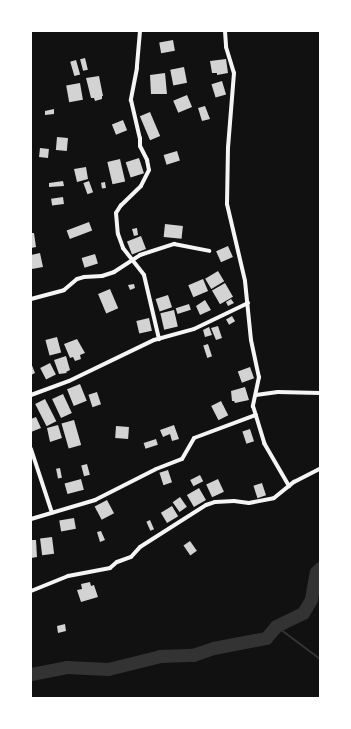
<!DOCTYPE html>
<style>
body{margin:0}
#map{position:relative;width:351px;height:729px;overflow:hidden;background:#111;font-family:Cabin,sans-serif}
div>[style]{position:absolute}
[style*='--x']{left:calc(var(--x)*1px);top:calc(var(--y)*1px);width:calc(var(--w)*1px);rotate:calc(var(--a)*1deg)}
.stream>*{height:2px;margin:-1px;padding:0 1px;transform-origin:1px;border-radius:1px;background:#333}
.river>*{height:13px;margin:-6.5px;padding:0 6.5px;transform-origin:6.5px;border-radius:6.5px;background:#333}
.building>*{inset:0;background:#d3d3d3;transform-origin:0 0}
.minor>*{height:4px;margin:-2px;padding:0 2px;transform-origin:2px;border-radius:2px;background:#f5f5f5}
span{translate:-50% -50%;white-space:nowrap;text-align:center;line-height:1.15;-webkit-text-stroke:4px #fff;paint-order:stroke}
.frame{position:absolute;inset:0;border:32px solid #fff;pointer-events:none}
</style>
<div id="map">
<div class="stream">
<i style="--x:276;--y:626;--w:55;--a:36.9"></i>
</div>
<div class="river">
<i style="--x:31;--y:674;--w:36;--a:-11"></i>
<i style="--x:66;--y:667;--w:42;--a:2.7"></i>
<i style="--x:108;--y:669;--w:54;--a:-14"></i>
<i style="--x:160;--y:656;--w:33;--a:-2"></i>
<i style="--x:193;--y:655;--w:21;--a:-19"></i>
<i style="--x:213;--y:648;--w:54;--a:-10.7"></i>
<i style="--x:266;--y:638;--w:16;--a:-50"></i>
<i style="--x:276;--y:626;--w:30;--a:-26"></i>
<i style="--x:303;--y:613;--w:16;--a:-60"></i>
<i style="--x:311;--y:599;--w:27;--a:-80"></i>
<i style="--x:316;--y:572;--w:6;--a:-45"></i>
</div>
<div class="building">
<i style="left:173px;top:40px;width:11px;height:14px;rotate:80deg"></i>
<i style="left:85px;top:58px;width:12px;height:5px;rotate:76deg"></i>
<i style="clip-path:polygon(226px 59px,228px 73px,217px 75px,217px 73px,212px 73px,210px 61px)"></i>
<i style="left:76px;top:60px;width:15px;height:6px;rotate:74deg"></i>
<i style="left:184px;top:67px;width:16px;height:14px;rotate:79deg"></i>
<i style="clip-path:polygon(165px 73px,167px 94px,151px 94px,150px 75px)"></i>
<i style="clip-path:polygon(99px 76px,103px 96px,102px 96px,102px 99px,95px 101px,94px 98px,91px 98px,86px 78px)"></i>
<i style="left:222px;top:81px;width:14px;height:11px;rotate:73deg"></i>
<i style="left:80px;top:83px;width:17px;height:14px;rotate:80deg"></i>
<i style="left:187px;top:95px;width:13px;height:15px;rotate:67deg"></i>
<i style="clip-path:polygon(205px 106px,210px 119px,202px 121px,198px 108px)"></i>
<i style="clip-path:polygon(54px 109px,54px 114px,45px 115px,45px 111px)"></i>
<i style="left:150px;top:112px;width:26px;height:11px;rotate:67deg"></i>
<i style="left:123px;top:120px;width:11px;height:12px;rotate:68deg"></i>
<i style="left:57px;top:137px;width:11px;height:13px;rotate:5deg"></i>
<i style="left:40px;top:148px;width:9px;height:9px;rotate:6deg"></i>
<i style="left:177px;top:151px;width:10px;height:14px;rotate:73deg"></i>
<i style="left:139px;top:158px;width:16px;height:14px;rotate:72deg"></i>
<i style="left:120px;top:159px;width:23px;height:13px;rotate:77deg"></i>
<i style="clip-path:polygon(86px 167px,88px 179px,77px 182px,74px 169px)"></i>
<i style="clip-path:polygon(63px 181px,64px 186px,49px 187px,49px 183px)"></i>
<i style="left:89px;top:181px;width:12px;height:6px;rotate:70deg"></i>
<i style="left:105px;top:182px;width:6px;height:4px;rotate:81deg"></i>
<i style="left:63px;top:197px;width:7px;height:12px;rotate:82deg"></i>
<i style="left:89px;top:222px;width:9px;height:24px;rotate:69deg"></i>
<i style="left:165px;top:224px;width:18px;height:13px;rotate:6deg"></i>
<i style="clip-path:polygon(137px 228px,138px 235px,134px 236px,132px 229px)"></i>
<i style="clip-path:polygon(31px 233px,34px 233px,36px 247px,31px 248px)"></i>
<i style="left:141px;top:236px;width:14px;height:15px;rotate:69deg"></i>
<i style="left:228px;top:246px;width:12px;height:13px;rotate:66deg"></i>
<i style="clip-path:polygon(40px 253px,43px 267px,32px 269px,31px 255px)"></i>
<i style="left:95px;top:254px;width:10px;height:14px;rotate:73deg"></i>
<i style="left:218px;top:271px;width:12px;height:15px;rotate:59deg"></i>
<i style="left:203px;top:279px;width:13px;height:16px;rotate:67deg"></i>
<i style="left:225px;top:283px;width:16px;height:15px;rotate:60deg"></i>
<i style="clip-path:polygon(134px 284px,135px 288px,130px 290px,128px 285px)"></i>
<i style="left:110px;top:289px;width:21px;height:13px;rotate:67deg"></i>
<i style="left:168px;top:295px;width:13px;height:13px;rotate:72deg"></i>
<i style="clip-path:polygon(231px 299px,234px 303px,228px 306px,226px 302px)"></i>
<i style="clip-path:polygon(205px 300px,211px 310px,200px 315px,196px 306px)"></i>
<i style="left:189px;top:304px;width:6px;height:14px;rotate:72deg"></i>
<i style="left:174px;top:310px;width:17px;height:14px;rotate:77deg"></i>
<i style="left:232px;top:316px;width:6px;height:7px;rotate:59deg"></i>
<i style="left:149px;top:318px;width:13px;height:13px;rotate:77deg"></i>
<i style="clip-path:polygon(218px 326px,222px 338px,216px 340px,211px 328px)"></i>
<i style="clip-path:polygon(209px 327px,212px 335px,205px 337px,203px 330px)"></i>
<i style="left:57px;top:337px;width:16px;height:12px;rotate:75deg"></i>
<i style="clip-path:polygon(77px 339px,85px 353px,80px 355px,81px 359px,75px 361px,73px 357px,70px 358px,64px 344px)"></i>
<i style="left:208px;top:344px;width:13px;height:5px;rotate:72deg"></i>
<i style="clip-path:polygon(66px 356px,70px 370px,66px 372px,67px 373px,59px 374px,54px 360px)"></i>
<i style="clip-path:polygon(31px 363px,35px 373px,31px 375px)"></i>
<i style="left:50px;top:363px;width:13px;height:11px;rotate:63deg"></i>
<i style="left:250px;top:367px;width:12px;height:13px;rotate:70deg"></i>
<i style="left:80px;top:384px;width:18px;height:14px;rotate:68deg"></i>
<i style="clip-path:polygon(245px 387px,249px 400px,235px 403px,234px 401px,232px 401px,231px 391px)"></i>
<i style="left:97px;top:392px;width:13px;height:9px;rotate:72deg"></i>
<i style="left:63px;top:394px;width:21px;height:12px;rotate:65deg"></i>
<i style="left:45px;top:399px;width:25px;height:11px;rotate:63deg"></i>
<i style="left:221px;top:401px;width:16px;height:11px;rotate:63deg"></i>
<i style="clip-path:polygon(36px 417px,41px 428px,31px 432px,31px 419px)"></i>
<i style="left:74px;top:420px;width:26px;height:13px;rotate:74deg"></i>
<i style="clip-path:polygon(58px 425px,62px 438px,50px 442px,47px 428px)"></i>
<i style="clip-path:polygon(174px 425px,179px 439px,172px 441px,170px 434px,163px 437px,160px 430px)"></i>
<i style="left:116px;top:426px;width:13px;height:12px;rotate:4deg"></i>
<i style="left:250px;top:429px;width:13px;height:8px;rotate:72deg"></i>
<i style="left:156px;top:439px;width:6px;height:13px;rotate:72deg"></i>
<i style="left:87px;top:464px;width:11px;height:6px;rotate:75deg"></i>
<i style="left:60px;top:468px;width:10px;height:4px;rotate:79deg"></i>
<i style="left:168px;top:470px;width:13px;height:9px;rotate:72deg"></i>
<i style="left:200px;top:475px;width:7px;height:11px;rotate:63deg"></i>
<i style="left:81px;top:479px;width:11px;height:17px;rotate:75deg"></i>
<i style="left:218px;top:479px;width:14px;height:13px;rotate:65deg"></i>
<i style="left:262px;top:483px;width:13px;height:9px;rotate:72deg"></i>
<i style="left:199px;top:488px;width:14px;height:14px;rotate:60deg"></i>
<i style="left:180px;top:497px;width:12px;height:9px;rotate:55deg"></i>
<i style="left:107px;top:500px;width:15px;height:14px;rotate:62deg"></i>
<i style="left:172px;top:506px;width:12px;height:13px;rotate:59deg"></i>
<i style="left:74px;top:518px;width:11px;height:15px;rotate:80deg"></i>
<i style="left:150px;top:520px;width:10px;height:4px;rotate:66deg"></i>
<i style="clip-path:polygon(101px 531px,105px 540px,100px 542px,97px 532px)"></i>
<i style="left:52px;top:537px;width:17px;height:12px;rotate:83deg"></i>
<i style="clip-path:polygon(31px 540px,36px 540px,37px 557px,31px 558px)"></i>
<i style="left:190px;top:541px;width:12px;height:8px;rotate:55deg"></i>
<i style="clip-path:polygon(90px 582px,91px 586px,94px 585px,98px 597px,81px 602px,77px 590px,82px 589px,81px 584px)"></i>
<i style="clip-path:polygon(65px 624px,66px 631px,58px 633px,57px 626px)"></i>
</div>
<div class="minor">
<i style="--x:140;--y:31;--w:37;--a:95"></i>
<i style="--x:137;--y:68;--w:33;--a:101"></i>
<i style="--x:131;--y:100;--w:39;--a:77"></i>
<i style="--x:140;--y:138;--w:8;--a:90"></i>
<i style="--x:140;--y:146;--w:16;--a:63"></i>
<i style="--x:147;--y:160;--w:10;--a:79"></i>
<i style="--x:149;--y:170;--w:18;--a:117"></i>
<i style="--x:141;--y:186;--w:28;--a:136"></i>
<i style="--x:121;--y:205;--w:9;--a:122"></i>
<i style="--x:116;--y:213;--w:21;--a:85"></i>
<i style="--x:118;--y:234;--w:15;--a:70"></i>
<i style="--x:123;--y:248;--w:34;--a:52"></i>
<i style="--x:144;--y:275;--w:66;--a:76.8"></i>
<i style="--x:225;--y:31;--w:16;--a:86"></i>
<i style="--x:226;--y:47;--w:27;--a:73"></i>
<i style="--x:234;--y:73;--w:74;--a:94.6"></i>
<i style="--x:228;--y:147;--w:57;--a:91"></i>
<i style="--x:227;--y:204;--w:79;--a:76.8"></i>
<i style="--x:245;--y:281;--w:59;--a:84.2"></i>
<i style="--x:251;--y:340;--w:38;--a:78"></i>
<i style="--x:259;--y:377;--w:30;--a:102"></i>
<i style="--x:253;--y:406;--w:39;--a:73"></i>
<i style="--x:264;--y:443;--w:50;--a:59.8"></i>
<i style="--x:31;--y:299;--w:34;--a:-15"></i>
<i style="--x:64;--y:290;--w:17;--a:-40"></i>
<i style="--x:77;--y:279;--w:7;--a:-16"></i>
<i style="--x:84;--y:277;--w:18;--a:-3"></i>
<i style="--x:102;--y:276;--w:13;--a:-18"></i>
<i style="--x:114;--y:272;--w:31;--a:-33"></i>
<i style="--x:140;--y:255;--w:36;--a:-18"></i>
<i style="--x:174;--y:244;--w:36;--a:11"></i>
<i style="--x:31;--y:395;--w:40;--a:-20.2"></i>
<i style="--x:69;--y:381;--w:94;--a:-25.8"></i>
<i style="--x:154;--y:340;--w:41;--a:-15.4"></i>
<i style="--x:194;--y:329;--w:60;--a:-25.7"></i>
<i style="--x:256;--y:395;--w:22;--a:-8"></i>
<i style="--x:278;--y:392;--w:42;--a:1.4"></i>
<i style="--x:31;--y:449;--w:67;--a:71.8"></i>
<i style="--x:31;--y:519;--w:67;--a:-16.5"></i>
<i style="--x:95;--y:500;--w:68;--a:-26.9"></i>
<i style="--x:156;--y:469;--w:28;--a:-21"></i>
<i style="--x:182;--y:459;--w:24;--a:-60"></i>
<i style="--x:194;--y:438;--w:66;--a:-20.4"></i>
<i style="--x:31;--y:591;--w:40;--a:-22"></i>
<i style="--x:68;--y:576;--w:43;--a:-10.8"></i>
<i style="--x:110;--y:568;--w:9;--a:-41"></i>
<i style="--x:117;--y:562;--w:15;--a:-20"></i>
<i style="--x:131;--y:557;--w:13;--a:-48"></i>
<i style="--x:140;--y:547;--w:78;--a:-32.5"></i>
<i style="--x:206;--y:505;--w:9;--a:-18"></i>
<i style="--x:215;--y:502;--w:19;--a:-3"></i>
<i style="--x:234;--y:501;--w:15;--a:8"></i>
<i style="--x:249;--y:503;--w:25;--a:-11"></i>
<i style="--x:274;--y:498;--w:26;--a:-39"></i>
<i style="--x:294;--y:482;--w:29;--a:-27"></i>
</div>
<div class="frame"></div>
</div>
